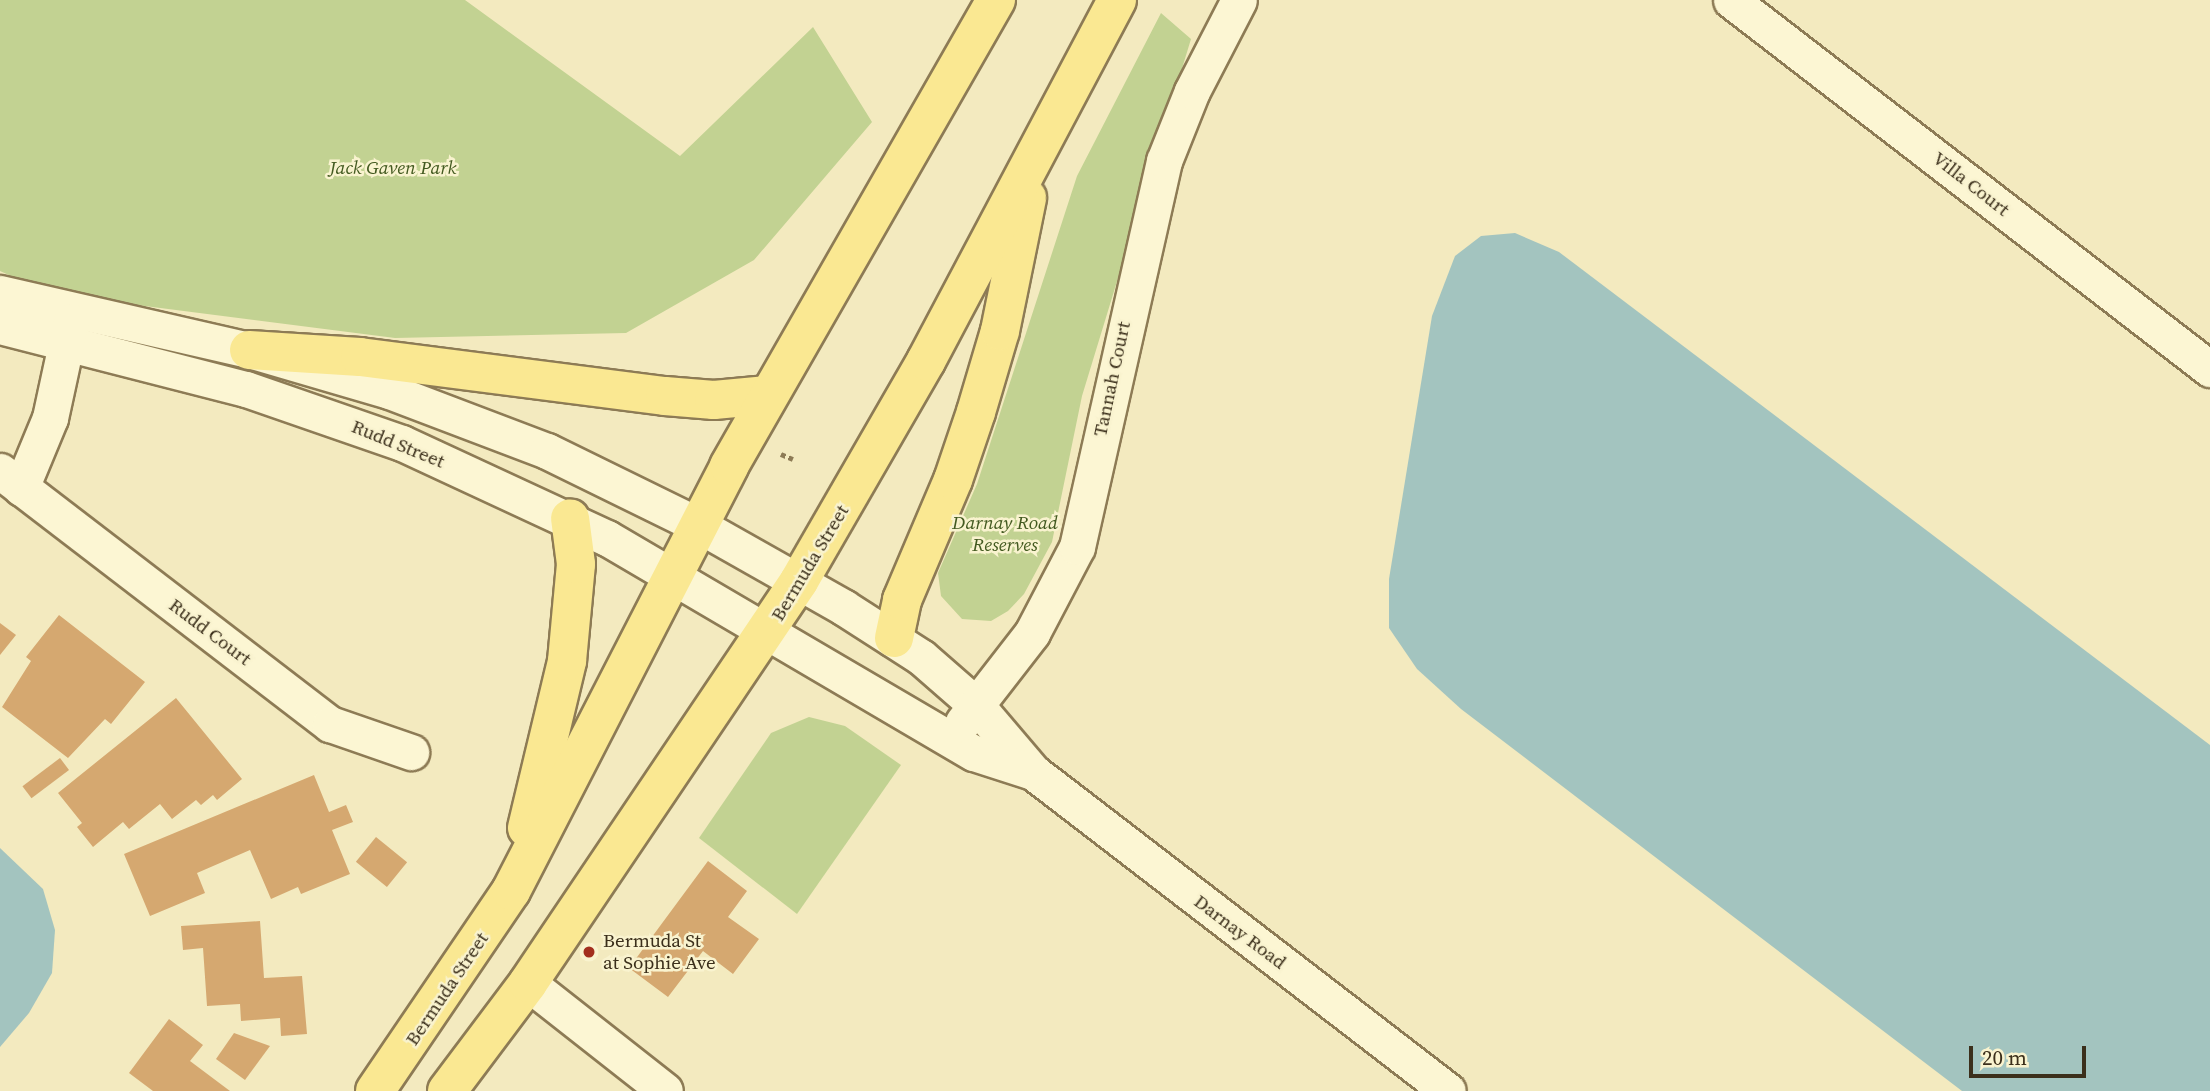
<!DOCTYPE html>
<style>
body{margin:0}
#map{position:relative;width:2210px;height:1091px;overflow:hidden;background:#f3eabf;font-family:"Source Serif 4",serif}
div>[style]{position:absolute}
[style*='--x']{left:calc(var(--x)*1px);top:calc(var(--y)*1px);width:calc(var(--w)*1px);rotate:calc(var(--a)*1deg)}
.green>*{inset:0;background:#c2d292}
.water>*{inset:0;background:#a3c4bf}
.building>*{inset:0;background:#d5a870;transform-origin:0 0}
.path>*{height:4.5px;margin-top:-2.25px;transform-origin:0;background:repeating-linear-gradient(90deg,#8d7b55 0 5px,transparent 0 8.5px)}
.roads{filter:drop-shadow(2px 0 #8d7b55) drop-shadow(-2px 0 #8d7b55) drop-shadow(0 2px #8d7b55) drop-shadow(0 -2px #8d7b55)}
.street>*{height:35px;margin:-17.5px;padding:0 17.5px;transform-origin:17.5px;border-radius:17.5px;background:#fcf6d3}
.primary>*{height:38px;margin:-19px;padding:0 19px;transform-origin:19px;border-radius:19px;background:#fae892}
.dots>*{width:19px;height:19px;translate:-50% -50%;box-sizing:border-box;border:4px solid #f9f3cf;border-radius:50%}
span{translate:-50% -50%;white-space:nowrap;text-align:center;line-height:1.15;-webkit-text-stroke:5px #f9f3cf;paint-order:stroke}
.park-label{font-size:19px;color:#435a20;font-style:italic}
.street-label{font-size:19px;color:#3b2f1b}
.poi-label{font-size:19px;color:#3b2f1b}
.left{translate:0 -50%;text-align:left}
.scale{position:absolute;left:1969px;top:1046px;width:117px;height:32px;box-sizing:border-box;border:4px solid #3b2f1b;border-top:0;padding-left:9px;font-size:21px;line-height:24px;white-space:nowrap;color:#3b2f1b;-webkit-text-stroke:5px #f9f3cf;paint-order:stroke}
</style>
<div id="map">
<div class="green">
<i style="clip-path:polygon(0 0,465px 0,680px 156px,813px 27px,872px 122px,754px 260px,626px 333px,395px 338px,51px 294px,0 271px)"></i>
<i style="clip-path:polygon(1161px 13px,1191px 39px,1082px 396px,1052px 542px,1024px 594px,1008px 611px,991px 621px,962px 619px,941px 596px,938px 573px,977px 484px,1077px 176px)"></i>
<i style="clip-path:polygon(809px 717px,845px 726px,901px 765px,797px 914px,699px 838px,771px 733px)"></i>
</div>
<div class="water">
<i style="clip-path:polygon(1515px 233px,1559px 252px,2210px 745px,2210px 1091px,1962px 1091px,1461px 709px,1417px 669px,1389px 628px,1389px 579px,1432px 316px,1455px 256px,1481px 236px)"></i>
<i style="clip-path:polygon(0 848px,43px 889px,55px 930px,52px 973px,29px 1013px,0 1047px)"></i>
</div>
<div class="building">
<i style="clip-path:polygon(59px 615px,145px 682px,111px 724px,105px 719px,68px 758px,2px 707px,31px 661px,26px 657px)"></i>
<i style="clip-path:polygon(0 623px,16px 635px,0 655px)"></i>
<i style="clip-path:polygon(176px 698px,242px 779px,217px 800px,213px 795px,201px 805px,196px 800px,172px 819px,160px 804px,129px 829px,123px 822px,93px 847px,77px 827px,82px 823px,58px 793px)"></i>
<i style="left:60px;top:758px;width:15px;height:47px;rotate:53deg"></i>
<i style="clip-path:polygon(314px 775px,329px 812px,346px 805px,353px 822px,332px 830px,350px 874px,301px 894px,298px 887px,271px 899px,250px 850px,197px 873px,205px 893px,150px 916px,124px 854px)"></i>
<i style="left:376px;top:837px;width:40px;height:32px;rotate:39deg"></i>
<i style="clip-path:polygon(708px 861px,747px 891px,728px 917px,759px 939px,733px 974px,703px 951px,668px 997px,629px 968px)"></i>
<i style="clip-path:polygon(260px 921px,264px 978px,302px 976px,307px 1034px,281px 1036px,280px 1018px,241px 1021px,240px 1004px,207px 1006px,203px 948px,183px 950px,181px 926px)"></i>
<i style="clip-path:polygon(169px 1019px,203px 1045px,190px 1061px,230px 1091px,153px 1091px,129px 1073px)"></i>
<i style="clip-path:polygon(234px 1033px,270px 1046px,245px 1080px,216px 1059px)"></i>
</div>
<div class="path">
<i style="--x:781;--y:454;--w:13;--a:23"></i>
</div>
<div class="roads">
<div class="street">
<i style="--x:1731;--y:0;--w:605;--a:37.61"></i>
<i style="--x:0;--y:293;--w:255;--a:12.9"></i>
<i style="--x:249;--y:350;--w:146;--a:16.3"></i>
<i style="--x:389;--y:391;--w:169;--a:20.8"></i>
<i style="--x:547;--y:451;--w:168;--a:26.1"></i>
<i style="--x:698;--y:525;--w:167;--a:29.5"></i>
<i style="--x:843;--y:607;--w:93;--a:32.7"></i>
<i style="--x:921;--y:657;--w:73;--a:41.1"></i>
<i style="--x:976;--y:705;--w:88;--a:49.6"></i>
<i style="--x:1033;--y:772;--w:523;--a:37.55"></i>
<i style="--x:0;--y:326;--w:254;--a:14.4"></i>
<i style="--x:246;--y:389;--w:165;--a:19.1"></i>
<i style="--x:402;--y:443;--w:226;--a:24.9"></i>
<i style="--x:607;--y:538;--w:425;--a:30.4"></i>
<i style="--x:974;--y:753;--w:62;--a:17.9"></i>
<i style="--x:0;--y:471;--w:416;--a:37.5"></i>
<i style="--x:330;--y:724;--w:86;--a:19.1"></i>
<i style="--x:21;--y:488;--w:76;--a:-67.5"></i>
<i style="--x:50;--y:418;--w:99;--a:-77.8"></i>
<i style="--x:963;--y:722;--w:113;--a:-52.2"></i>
<i style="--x:1032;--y:633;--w:97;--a:-62.4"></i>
<i style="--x:1077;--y:547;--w:396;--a:-77.3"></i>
<i style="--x:1164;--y:161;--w:75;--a:-68.2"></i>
<i style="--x:1192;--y:91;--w:102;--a:-62.7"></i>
<i style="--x:528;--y:983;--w:174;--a:38.2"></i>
</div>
<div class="primary">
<i style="--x:249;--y:350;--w:111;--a:3.6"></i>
<i style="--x:360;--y:357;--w:307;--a:7.3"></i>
<i style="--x:665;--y:396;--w:49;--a:4.7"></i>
<i style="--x:714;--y:400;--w:54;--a:-5.3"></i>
<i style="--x:894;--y:638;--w:39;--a:-78"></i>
<i style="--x:902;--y:600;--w:130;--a:-67"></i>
<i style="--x:953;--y:480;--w:72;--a:-71.3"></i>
<i style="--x:976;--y:412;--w:84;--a:-73.5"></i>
<i style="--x:1000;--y:331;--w:136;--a:-78.5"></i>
<i style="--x:527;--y:828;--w:172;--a:-76.5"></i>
<i style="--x:567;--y:661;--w:97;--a:-84.7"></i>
<i style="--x:576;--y:564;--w:46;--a:-97.4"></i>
<i style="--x:375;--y:1091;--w:242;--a:-55.8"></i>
<i style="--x:511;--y:891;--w:478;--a:-62.8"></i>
<i style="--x:729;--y:466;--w:537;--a:-60.19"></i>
<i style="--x:447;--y:1091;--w:135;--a:-53.1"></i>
<i style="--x:528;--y:983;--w:485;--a:-56"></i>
<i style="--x:799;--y:581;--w:254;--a:-60"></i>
<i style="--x:926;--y:361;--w:408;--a:-62.1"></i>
</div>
</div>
<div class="dots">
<i style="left:589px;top:952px;background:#a32f1e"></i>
</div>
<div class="park-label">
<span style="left:393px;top:168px">Jack Gaven Park</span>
<span style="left:1005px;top:534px">Darnay Road<br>Reserves</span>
</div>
<div class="street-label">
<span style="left:1971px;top:184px;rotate:38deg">Villa Court</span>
<span style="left:1112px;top:379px;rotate:-78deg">Tannah Court</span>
<span style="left:398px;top:444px;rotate:22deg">Rudd Street</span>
<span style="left:810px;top:563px;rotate:-59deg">Bermuda Street</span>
<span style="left:210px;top:632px;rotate:37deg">Rudd Court</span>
<span style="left:1240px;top:932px;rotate:37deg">Darnay Road</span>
<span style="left:447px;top:989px;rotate:-56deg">Bermuda Street</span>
</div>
<div class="poi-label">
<span class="left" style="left:603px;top:952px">Bermuda St<br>at Sophie Ave</span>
</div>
<div class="scale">20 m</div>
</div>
